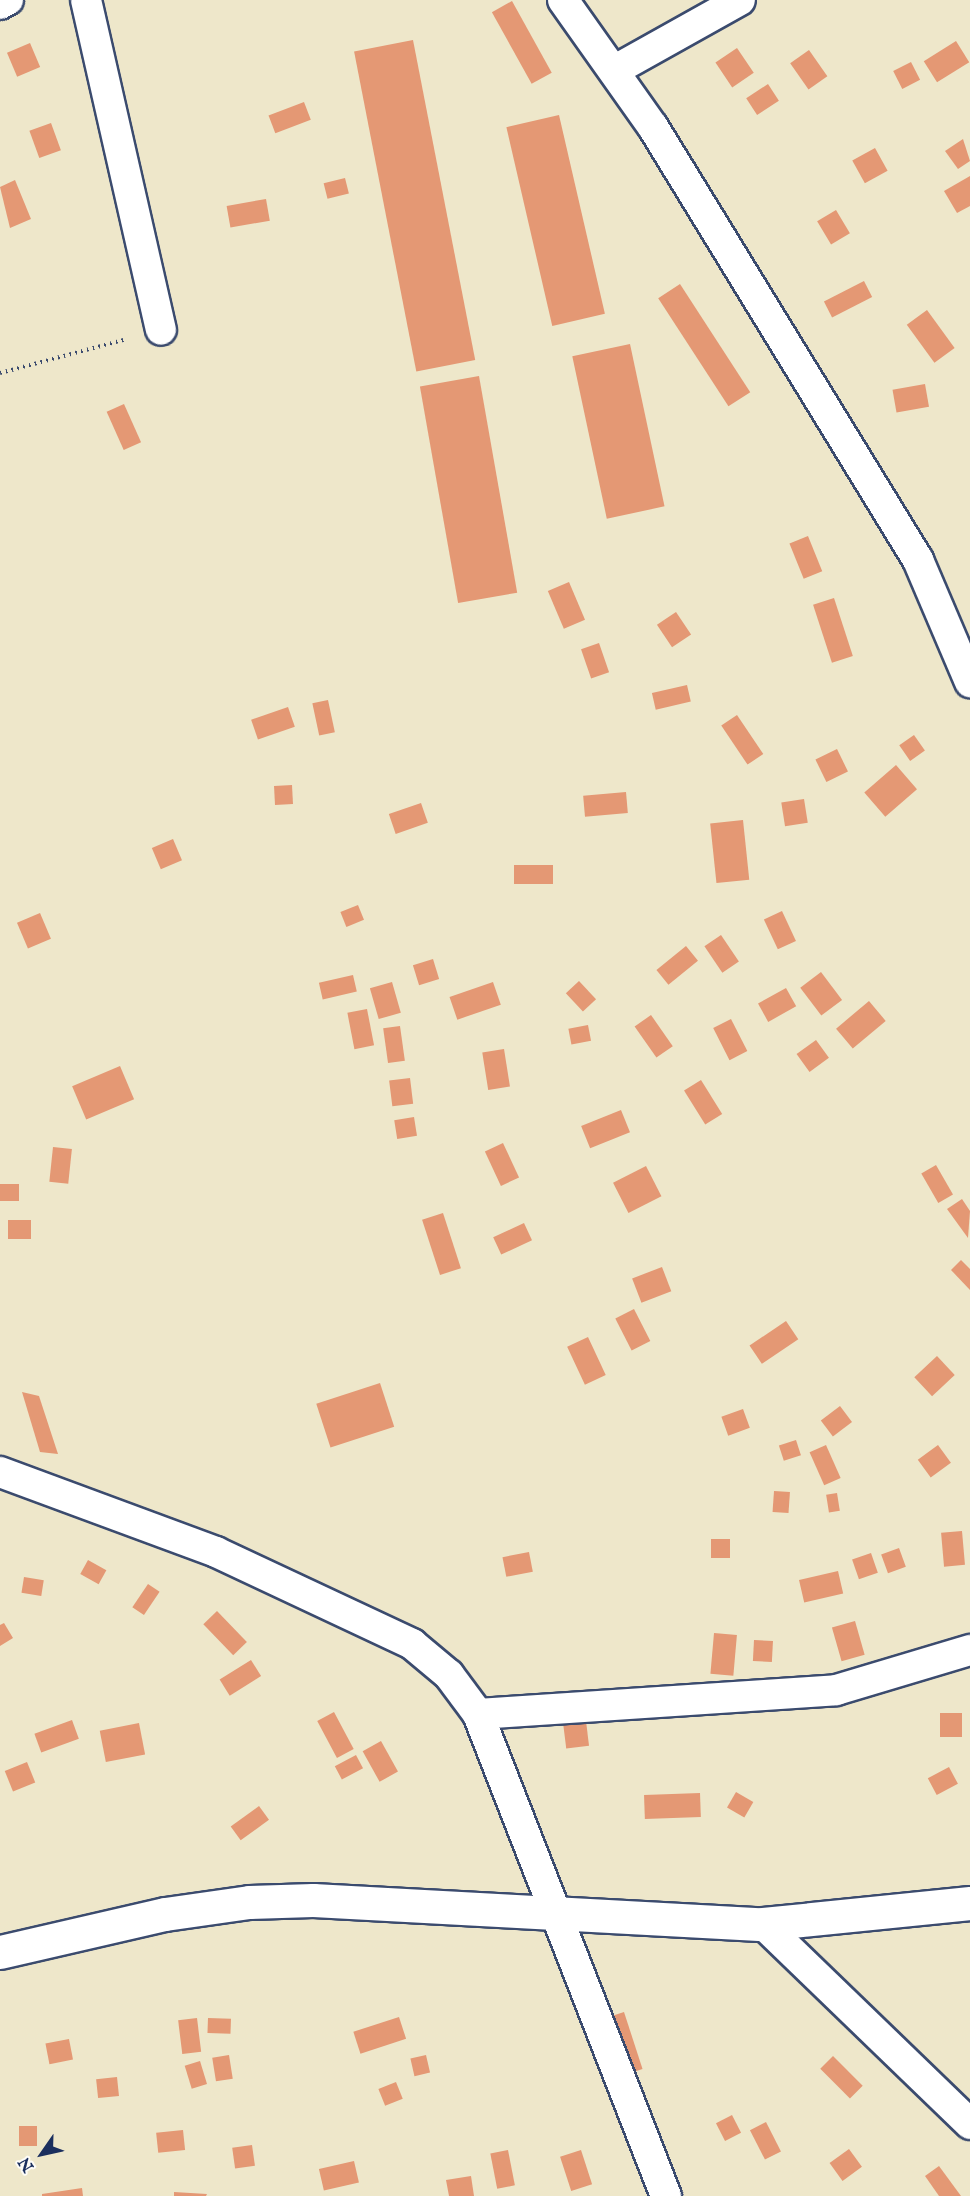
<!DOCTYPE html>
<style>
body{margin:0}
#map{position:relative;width:970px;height:2196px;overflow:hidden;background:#eee7ca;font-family:"IM FELL English",serif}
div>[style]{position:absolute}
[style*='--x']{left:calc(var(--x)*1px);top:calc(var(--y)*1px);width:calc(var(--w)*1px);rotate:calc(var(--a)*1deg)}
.building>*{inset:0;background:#e49874;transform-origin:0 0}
.path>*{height:4px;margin-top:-2px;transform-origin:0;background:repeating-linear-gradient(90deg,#3b4b6e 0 1.5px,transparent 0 6px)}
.roads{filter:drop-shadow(2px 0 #3b4b6e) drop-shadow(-2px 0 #3b4b6e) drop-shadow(0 2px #3b4b6e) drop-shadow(0 -2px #3b4b6e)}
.minor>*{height:30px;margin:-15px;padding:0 15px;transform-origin:15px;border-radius:15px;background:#fff}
.tertiary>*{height:33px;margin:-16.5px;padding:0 16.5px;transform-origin:16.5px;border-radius:16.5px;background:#fff}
span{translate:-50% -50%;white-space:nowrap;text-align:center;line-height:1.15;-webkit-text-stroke:4.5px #fdfcf7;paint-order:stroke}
.north{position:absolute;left:12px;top:2124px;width:60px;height:60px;-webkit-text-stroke:4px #fdfcf7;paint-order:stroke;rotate:236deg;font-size:16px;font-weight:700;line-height:24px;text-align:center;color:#1b2f5e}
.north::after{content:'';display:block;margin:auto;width:21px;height:27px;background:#1b2f5e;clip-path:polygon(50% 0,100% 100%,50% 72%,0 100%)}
</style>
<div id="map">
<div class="building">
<i style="left:512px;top:1px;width:82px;height:23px;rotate:61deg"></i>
<i style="left:413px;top:40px;width:326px;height:60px;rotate:79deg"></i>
<i style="left:956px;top:41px;width:25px;height:38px;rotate:58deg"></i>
<i style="left:30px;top:43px;width:26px;height:25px;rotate:67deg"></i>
<i style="left:737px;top:48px;width:30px;height:26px;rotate:56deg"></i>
<i style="left:809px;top:50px;width:32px;height:23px;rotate:55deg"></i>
<i style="left:911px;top:62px;width:20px;height:20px;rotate:63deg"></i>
<i style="left:768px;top:84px;width:20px;height:26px;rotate:57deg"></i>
<i style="left:304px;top:102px;width:19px;height:38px;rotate:69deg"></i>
<i style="left:559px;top:115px;width:204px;height:54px;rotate:77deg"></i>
<i style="left:51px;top:123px;width:29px;height:23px;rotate:70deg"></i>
<i style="clip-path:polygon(963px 139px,970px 161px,958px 169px,945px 151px)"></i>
<i style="left:875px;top:148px;width:26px;height:26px;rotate:61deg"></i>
<i style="clip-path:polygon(970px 176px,970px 206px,957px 213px,944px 191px)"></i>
<i style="left:345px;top:178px;width:16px;height:22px;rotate:76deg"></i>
<i style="clip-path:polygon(15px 180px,31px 219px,10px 228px,0 187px)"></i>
<i style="left:266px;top:199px;width:22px;height:40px;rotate:80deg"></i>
<i style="left:836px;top:210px;width:27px;height:22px;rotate:59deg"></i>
<i style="left:864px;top:281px;width:18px;height:45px;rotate:63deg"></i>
<i style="left:680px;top:284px;width:129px;height:26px;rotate:57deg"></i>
<i style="left:927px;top:310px;width:47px;height:25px;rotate:54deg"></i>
<i style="left:630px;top:344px;width:166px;height:59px;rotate:78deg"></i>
<i style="left:479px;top:376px;width:220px;height:60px;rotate:80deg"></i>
<i style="left:925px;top:384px;width:23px;height:33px;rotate:80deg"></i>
<i style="left:124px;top:404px;width:42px;height:19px;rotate:66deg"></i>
<i style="left:808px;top:536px;width:38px;height:20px;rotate:68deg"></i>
<i style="left:569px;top:582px;width:41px;height:23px;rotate:67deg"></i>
<i style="left:834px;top:598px;width:61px;height:22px;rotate:72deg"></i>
<i style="left:676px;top:612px;width:27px;height:23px;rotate:56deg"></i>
<i style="left:599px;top:643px;width:31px;height:19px;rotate:71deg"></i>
<i style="left:687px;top:685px;width:17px;height:36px;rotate:77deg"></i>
<i style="left:328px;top:700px;width:33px;height:16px;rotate:78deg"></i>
<i style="left:288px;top:707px;width:21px;height:39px;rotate:71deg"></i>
<i style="left:737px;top:715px;width:47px;height:19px;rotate:56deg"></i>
<i style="left:914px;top:735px;width:19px;height:18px;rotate:55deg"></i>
<i style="left:837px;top:749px;width:25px;height:24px;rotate:64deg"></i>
<i style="left:896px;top:765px;width:32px;height:42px;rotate:49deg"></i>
<i style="left:292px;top:785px;width:19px;height:18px;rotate:87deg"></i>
<i style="left:626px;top:792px;width:21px;height:43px;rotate:85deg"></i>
<i style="left:804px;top:799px;width:24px;height:23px;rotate:81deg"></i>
<i style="left:421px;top:803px;width:21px;height:34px;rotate:71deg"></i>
<i style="left:743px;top:820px;width:60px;height:33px;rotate:84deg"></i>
<i style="left:173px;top:839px;width:23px;height:23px;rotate:67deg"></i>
<i style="left:514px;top:865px;width:39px;height:19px"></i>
<i style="left:358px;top:905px;width:16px;height:19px;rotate:68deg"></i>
<i style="left:782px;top:911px;width:33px;height:20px;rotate:65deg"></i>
<i style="left:40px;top:913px;width:28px;height:25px;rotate:67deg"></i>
<i style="left:721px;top:935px;width:32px;height:20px;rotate:56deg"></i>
<i style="left:686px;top:946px;width:19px;height:38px;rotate:51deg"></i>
<i style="left:433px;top:959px;width:21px;height:21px;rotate:73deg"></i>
<i style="left:821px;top:972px;width:35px;height:26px;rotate:53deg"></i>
<i style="left:353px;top:975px;width:17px;height:35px;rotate:77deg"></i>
<i style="left:579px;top:981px;width:25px;height:18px;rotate:47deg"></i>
<i style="left:392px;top:982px;width:32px;height:23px;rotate:74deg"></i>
<i style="left:493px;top:982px;width:24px;height:46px;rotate:71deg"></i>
<i style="left:786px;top:988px;width:21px;height:32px;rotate:61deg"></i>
<i style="left:869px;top:1001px;width:26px;height:43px;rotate:50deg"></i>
<i style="left:367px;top:1009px;width:37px;height:20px;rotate:79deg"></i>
<i style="left:651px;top:1015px;width:38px;height:20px;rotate:55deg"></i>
<i style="left:731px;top:1019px;width:36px;height:20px;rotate:63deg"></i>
<i style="left:588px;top:1025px;width:16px;height:20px;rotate:79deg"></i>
<i style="left:400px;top:1026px;width:35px;height:17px;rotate:82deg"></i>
<i style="left:816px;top:1040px;width:22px;height:24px;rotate:54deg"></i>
<i style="left:504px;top:1049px;width:38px;height:22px;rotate:81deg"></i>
<i style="left:120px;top:1066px;width:36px;height:52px;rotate:67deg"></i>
<i style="left:410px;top:1078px;width:26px;height:21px;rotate:83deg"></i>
<i style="left:701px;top:1080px;width:40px;height:20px;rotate:58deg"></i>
<i style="left:621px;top:1110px;width:24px;height:43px;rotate:68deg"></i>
<i style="left:414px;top:1117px;width:19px;height:20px;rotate:81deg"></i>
<i style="left:503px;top:1143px;width:38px;height:20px;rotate:65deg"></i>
<i style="left:53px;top:1147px;width:19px;height:35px;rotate:6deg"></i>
<i style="left:936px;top:1165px;width:34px;height:17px;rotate:60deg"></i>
<i style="left:646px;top:1166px;width:34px;height:37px;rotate:63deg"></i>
<i style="left:0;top:1184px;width:19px;height:17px"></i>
<i style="clip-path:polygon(962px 1199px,970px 1211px,968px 1238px,947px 1209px)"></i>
<i style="left:443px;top:1213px;width:58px;height:22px;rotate:72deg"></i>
<i style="left:8px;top:1220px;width:23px;height:19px"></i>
<i style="left:524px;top:1223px;width:19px;height:34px;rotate:65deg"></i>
<i style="clip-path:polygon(961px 1260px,970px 1269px,970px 1290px,951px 1270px)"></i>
<i style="left:662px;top:1267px;width:26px;height:32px;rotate:69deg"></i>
<i style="left:634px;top:1309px;width:36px;height:21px;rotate:63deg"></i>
<i style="left:786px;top:1321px;width:22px;height:44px;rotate:56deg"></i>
<i style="left:588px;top:1337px;width:42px;height:23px;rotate:65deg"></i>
<i style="left:937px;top:1356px;width:26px;height:31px;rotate:47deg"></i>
<i style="left:380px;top:1383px;width:46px;height:67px;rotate:72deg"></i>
<i style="clip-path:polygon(22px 1392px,39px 1396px,58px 1454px,40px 1452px)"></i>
<i style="left:840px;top:1406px;width:20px;height:24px;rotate:53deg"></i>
<i style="left:743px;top:1409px;width:20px;height:23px;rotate:70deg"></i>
<i style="left:796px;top:1440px;width:16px;height:18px;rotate:72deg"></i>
<i style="left:826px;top:1445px;width:36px;height:18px;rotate:66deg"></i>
<i style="left:938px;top:1445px;width:22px;height:25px;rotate:54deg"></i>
<i style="left:774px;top:1491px;width:16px;height:21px;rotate:4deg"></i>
<i style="left:837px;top:1493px;width:18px;height:11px;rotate:81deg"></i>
<i style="left:962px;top:1531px;width:34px;height:21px;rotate:85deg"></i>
<i style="left:711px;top:1539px;width:19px;height:19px"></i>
<i style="left:899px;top:1548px;width:20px;height:19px;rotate:70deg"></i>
<i style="left:529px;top:1552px;width:20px;height:27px;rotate:79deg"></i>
<i style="left:871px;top:1553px;width:21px;height:20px;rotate:71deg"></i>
<i style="left:88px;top:1560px;width:21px;height:16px;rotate:29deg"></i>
<i style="left:838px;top:1571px;width:23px;height:40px;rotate:77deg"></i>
<i style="left:24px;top:1577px;width:20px;height:16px;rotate:9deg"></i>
<i style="left:148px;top:1584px;width:14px;height:28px;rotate:34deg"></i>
<i style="left:217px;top:1611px;width:43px;height:19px;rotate:46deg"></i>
<i style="left:855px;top:1621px;width:35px;height:24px;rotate:74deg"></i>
<i style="clip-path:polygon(4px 1623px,13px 1638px,0 1646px,0 1625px)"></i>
<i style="left:714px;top:1633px;width:23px;height:41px;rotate:5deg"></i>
<i style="left:754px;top:1640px;width:19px;height:21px;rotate:3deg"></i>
<i style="left:251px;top:1660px;width:19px;height:37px;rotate:58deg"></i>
<i style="left:334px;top:1712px;width:42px;height:19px;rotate:62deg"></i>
<i style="left:940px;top:1713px;width:22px;height:24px"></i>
<i style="left:72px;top:1720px;width:20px;height:40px;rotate:70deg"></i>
<i style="left:586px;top:1721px;width:25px;height:23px;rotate:83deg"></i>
<i style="left:139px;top:1723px;width:32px;height:40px;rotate:79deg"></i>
<i style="left:381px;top:1741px;width:35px;height:21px;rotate:61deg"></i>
<i style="left:356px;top:1755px;width:15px;height:24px;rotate:62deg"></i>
<i style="left:27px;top:1762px;width:22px;height:24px;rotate:68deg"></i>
<i style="left:949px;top:1767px;width:19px;height:24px;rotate:62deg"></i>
<i style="left:736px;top:1792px;width:20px;height:18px;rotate:30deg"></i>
<i style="left:700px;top:1793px;width:24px;height:56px;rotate:88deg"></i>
<i style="left:259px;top:1806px;width:17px;height:35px;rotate:54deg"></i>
<i style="left:624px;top:2012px;width:60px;height:16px;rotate:72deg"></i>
<i style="left:399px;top:2017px;width:23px;height:48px;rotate:72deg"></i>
<i style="left:197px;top:2018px;width:34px;height:19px;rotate:83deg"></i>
<i style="left:208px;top:2018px;width:23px;height:15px;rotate:2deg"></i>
<i style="left:69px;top:2039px;width:21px;height:24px;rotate:79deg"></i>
<i style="left:229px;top:2055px;width:24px;height:17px;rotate:81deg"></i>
<i style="left:426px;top:2055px;width:18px;height:16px;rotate:77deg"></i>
<i style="left:833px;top:2056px;width:42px;height:18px;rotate:45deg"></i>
<i style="left:200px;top:2061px;width:24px;height:16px;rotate:73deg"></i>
<i style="left:117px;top:2077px;width:19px;height:21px;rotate:84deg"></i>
<i style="left:396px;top:2082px;width:18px;height:19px;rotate:68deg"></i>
<i style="left:732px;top:2115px;width:20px;height:18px;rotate:63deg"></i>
<i style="left:766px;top:2122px;width:33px;height:18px;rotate:63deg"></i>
<i style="left:19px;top:2126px;width:18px;height:20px"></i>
<i style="left:183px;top:2130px;width:20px;height:27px;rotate:84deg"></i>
<i style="left:252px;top:2145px;width:21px;height:20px;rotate:82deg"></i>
<i style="left:849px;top:2149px;width:22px;height:24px;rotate:54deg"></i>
<i style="left:508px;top:2150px;width:36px;height:18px;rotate:79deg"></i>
<i style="left:581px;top:2150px;width:36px;height:22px;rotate:72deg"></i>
<i style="left:354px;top:2161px;width:22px;height:36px;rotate:77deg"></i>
<i style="clip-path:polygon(939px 2166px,961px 2196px,939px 2196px,925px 2176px)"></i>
<i style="clip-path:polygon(471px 2176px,474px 2196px,449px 2196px,446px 2180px)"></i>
<i style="clip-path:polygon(82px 2188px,83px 2196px,42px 2196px,42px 2194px)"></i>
<i style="clip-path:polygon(174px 2192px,207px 2194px,206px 2196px,174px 2196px)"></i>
</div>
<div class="path">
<i style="--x:0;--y:373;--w:131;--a:-15"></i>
</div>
<div class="roads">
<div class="minor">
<i style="--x:86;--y:0;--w:338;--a:77.2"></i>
<i style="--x:563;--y:0;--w:156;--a:54.7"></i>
<i style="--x:653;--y:127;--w:508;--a:58.53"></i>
<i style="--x:918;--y:560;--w:133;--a:66.9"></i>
<i style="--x:0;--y:4;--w:9;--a:-27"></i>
<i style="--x:615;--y:70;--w:143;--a:-29.2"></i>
<i style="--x:0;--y:1472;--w:230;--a:20.3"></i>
<i style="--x:216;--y:1552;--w:217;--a:25.1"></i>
<i style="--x:412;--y:1644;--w:48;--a:40"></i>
<i style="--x:449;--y:1675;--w:49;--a:53.4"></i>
<i style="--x:478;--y:1714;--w:517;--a:68.69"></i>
<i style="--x:478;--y:1714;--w:359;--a:-3.8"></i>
<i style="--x:836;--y:1690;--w:140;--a:-16.6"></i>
<i style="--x:763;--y:1924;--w:288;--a:44"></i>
</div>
<div class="tertiary">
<i style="--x:0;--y:1952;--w:169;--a:-13"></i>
<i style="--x:165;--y:1914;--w:85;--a:-8.1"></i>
<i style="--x:249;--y:1902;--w:64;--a:-1.8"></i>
<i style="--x:313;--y:1900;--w:451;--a:3.1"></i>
<i style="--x:763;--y:1924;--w:208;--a:-5.8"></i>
</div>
</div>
<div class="north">N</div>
</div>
